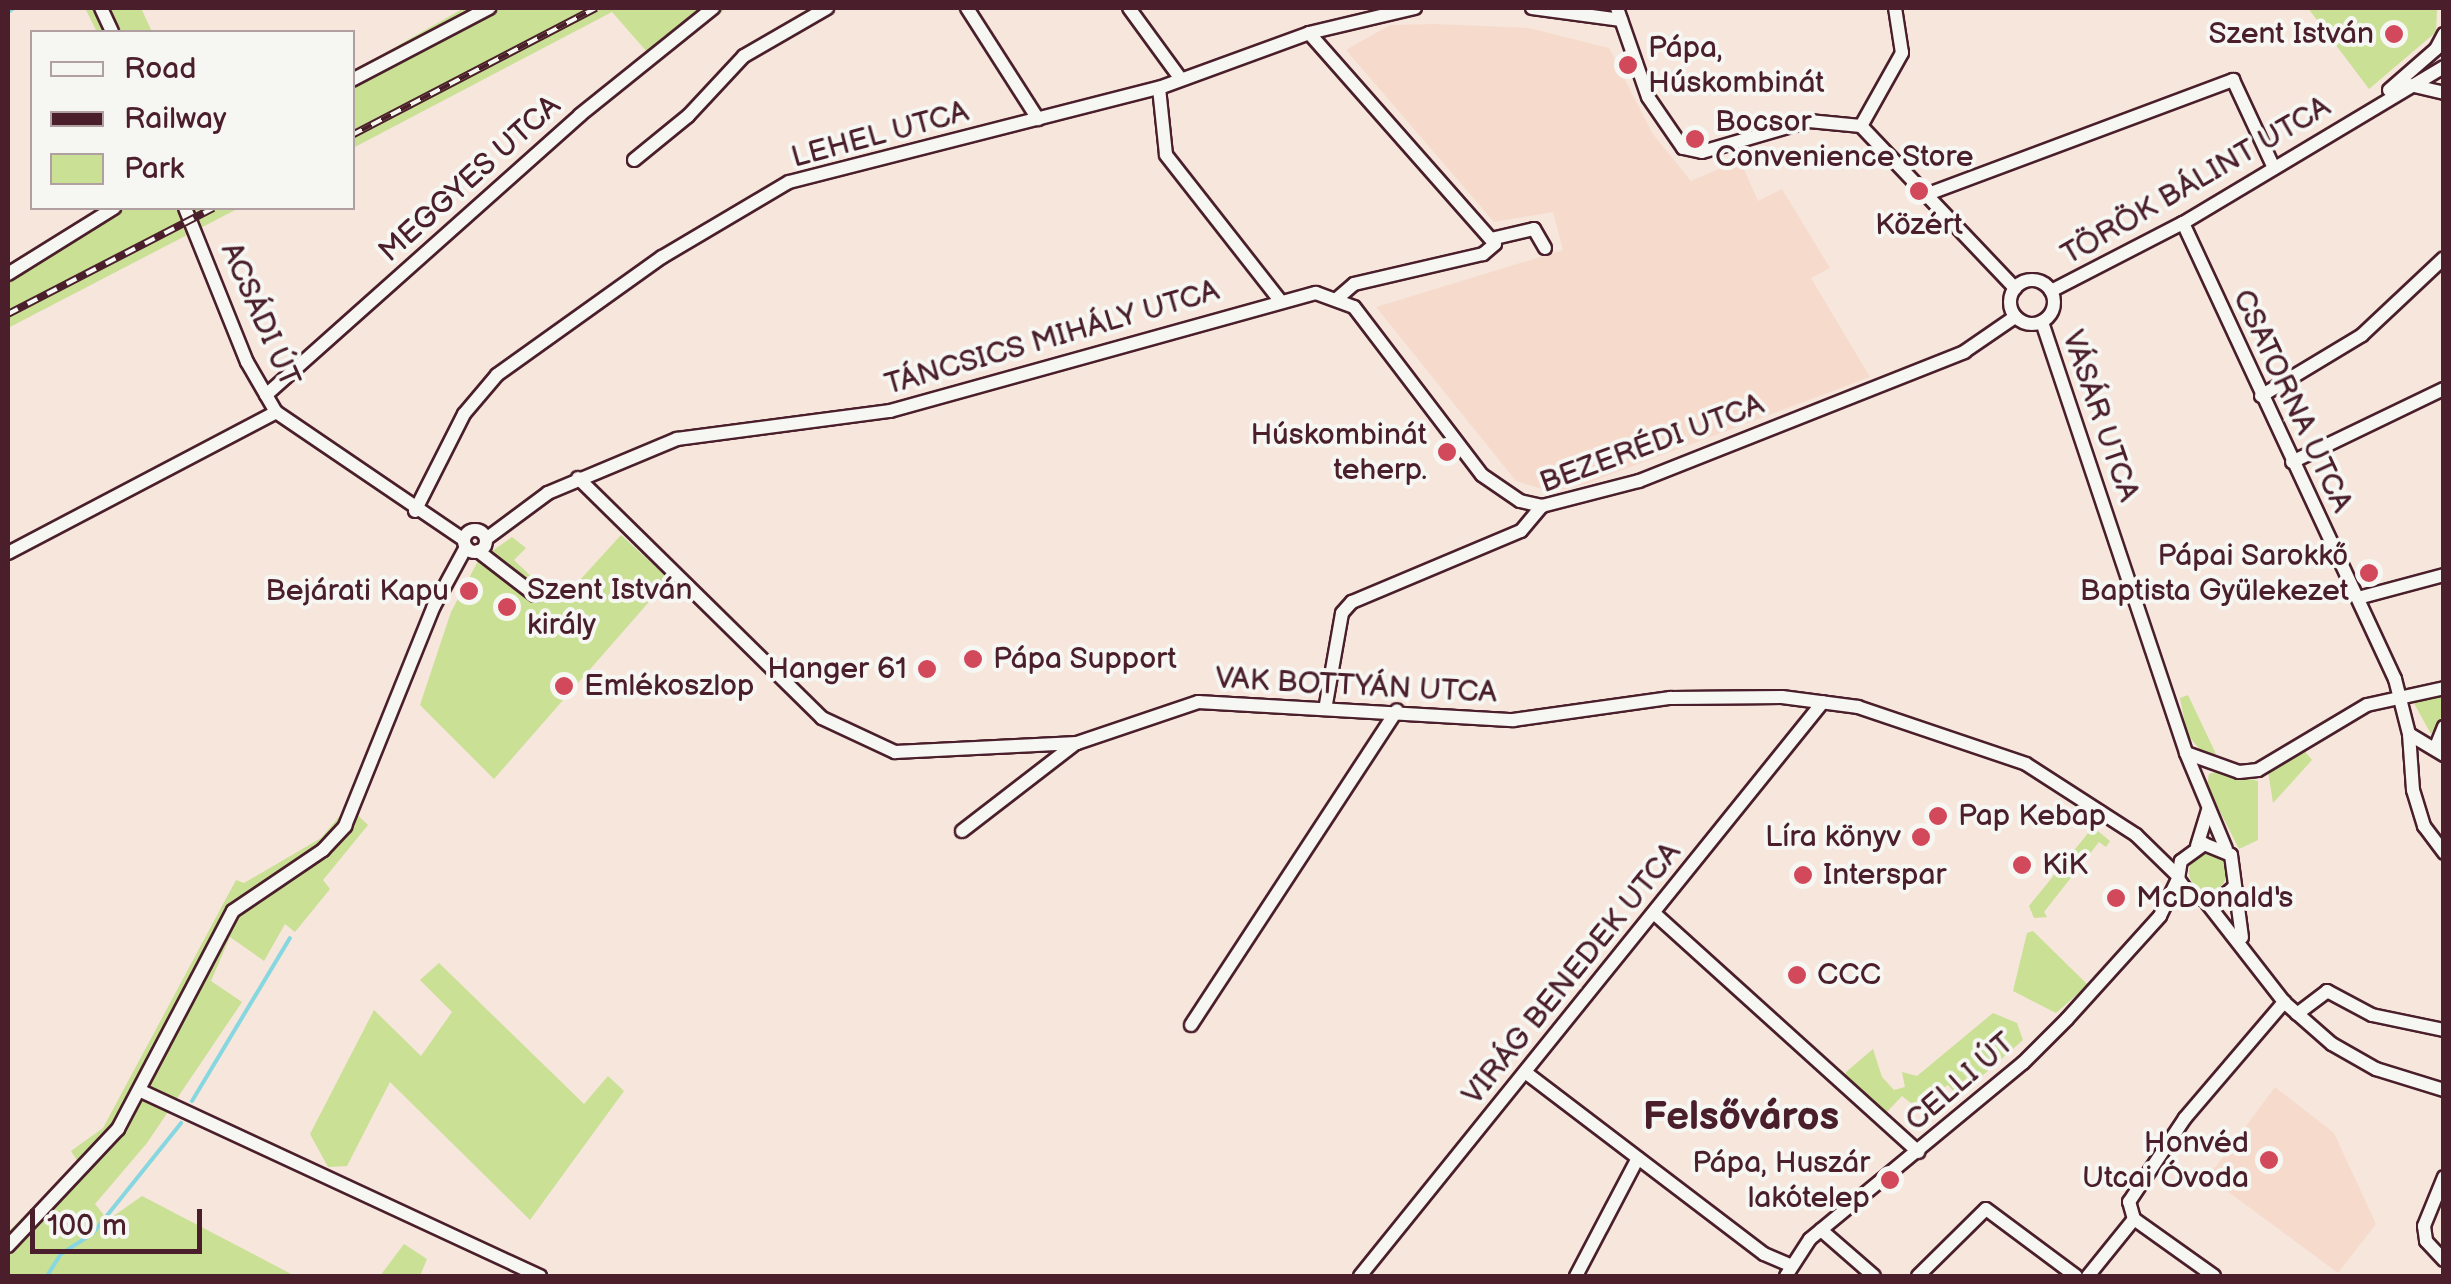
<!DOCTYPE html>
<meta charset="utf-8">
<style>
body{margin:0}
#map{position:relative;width:2451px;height:1284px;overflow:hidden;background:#f6e6dc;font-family:"Balsamiq Sans",sans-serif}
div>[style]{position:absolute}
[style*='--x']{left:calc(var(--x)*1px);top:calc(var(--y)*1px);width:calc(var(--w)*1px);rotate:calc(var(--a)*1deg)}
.built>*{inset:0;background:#f6dbcd}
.green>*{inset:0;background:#cae095}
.round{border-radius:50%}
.stream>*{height:4px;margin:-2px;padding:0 2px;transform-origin:2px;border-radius:2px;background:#87d7e1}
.roads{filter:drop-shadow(2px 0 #4a1f2b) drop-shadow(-2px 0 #4a1f2b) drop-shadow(0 2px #4a1f2b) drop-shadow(0 -2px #4a1f2b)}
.minor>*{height:12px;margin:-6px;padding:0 6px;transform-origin:6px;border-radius:6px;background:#f6f6f2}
.minor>.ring{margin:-6px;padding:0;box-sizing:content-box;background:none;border:12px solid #f6f6f2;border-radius:50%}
.rail>*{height:8px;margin-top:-4px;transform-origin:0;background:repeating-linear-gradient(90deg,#f6f6f2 0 11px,#4a1f2b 0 22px);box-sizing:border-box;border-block:2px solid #4a1f2b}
.dots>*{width:28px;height:28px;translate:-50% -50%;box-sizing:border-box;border:5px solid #f6f6f2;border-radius:50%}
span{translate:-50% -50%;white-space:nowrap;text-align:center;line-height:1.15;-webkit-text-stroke:8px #f6f6f2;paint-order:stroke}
.poi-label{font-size:30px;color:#4a1f2b}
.right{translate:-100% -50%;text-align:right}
.left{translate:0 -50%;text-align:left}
.street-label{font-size:30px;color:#4a1f2b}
.district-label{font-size:40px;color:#4a1f2b;font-weight:700}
.frame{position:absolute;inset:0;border:10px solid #4a1f2b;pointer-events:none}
.legend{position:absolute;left:30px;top:30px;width:325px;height:180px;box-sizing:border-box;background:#f6f6f2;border:2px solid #b1a0a2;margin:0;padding:12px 18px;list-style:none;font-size:30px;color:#4a1f2b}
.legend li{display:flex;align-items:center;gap:20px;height:50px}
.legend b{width:50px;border:2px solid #b1a0a2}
.scale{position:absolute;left:30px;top:1209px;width:172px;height:45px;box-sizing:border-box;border:5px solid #4a1f2b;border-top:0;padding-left:12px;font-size:30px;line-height:35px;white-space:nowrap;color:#4a1f2b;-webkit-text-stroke:8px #f6f6f2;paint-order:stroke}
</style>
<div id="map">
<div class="built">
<i style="clip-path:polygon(1435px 24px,1529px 28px,1609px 48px,1652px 133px,1691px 181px,1740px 160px,1758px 201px,1782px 189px,1830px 268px,1811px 278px,1870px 377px,1585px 484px,1552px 492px,1516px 481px,1376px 307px,1563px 250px,1553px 212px,1494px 222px,1346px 50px,1390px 25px)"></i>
<i style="clip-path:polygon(2275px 1087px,2334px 1133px,2376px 1224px,2338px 1273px,2208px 1177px)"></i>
</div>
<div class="green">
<i style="clip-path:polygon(85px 8px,141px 8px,152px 32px,97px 32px)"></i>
<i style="clip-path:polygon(464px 8px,727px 8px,655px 61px,612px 12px,353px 148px,353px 71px)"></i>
<i style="clip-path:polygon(2308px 8px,2437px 8px,2436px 32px,2369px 89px)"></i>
<i style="clip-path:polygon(109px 208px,239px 208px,8px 328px,8px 268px)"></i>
<i style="clip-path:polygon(621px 535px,669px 579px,494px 779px,420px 705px,451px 612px,478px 561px,512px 537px,526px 548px,514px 560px,559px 603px)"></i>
<i style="clip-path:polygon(2443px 692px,2443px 714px,2431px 734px,2411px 698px)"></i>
<i style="clip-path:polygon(2188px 695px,2216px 754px,2201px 751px,2187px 734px,2180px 698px)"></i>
<i style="clip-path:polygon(2303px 749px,2312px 760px,2273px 803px,2268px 771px)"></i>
<i style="clip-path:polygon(2219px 771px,2258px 781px,2258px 840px,2239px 849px,2207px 786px,2209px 774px)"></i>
<i style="clip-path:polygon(348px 806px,368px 825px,323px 880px,330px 889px,295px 932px,285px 924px,264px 961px,230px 937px,211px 981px,242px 1002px,147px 1143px,95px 1204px,108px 1220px,142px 1196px,295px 1276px,8px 1276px,8px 1232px,78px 1162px,71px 1151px,103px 1128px,236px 880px,244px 883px,321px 838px)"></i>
<i style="clip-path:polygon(2093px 827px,2110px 841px,2106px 847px,2099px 842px,2044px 912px,2047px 917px,2034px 918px,2029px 906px)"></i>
<i class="round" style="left:2189px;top:853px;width:38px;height:38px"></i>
<i style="clip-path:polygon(2033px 931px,2088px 985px,2056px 1013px,2013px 991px,2027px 933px)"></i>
<i style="clip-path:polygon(439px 963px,584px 1104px,608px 1076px,624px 1091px,530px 1220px,390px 1082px,347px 1166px,328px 1167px,310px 1134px,374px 1010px,421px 1056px,452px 1012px,420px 980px)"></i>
<i style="clip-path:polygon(1993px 1013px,2017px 1023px,2023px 1040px,1958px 1097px,1948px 1085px,1916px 1107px,1902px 1096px,1886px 1113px,1846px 1079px,1846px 1072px,1873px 1049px,1882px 1077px,1894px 1090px,1905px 1087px,1902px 1072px,1917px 1076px)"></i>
<i style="clip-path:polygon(404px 1244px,427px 1259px,420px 1276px,380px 1276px)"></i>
</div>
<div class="stream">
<i style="--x:8;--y:12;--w:7;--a:-34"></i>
<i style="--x:192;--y:1101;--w:190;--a:-59"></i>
<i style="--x:47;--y:1276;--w:26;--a:-58"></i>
<i style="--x:61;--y:1254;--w:38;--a:-33"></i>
<i style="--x:93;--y:1233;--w:141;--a:-51.3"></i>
</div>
<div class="roads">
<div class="minor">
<i style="--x:101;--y:8;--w:26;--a:65"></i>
<i style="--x:967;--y:8;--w:132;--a:57.4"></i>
<i style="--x:1129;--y:8;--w:87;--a:53.9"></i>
<i style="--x:1532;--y:8;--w:90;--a:7.7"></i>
<i style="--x:1617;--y:8;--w:94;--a:70.8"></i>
<i style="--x:1648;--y:97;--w:62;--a:55.5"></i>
<i style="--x:1683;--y:148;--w:19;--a:12"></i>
<i style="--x:1702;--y:152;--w:111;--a:-16.2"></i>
<i style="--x:1809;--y:121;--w:52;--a:5.5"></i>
<i style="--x:1861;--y:126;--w:224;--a:46.5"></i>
<i style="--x:1309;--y:33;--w:281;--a:48.6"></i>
<i style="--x:1495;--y:244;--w:16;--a:140"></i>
<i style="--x:1483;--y:254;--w:132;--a:166.9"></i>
<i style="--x:1354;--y:284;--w:21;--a:139"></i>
<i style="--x:352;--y:80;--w:155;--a:-27.7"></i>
<i style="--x:2410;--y:85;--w:35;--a:13"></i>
<i style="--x:1159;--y:88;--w:67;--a:84"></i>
<i style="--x:1166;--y:155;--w:183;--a:51.9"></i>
<i style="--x:2389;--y:90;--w:62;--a:-41.1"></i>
<i style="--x:2436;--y:49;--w:17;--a:-62"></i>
<i style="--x:1861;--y:126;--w:84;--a:-60.7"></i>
<i style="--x:1902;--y:53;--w:46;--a:-98.8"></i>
<i style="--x:634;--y:160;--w:70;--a:-39.2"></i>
<i style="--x:688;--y:116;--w:82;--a:-47"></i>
<i style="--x:744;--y:56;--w:96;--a:-30"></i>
<i style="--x:1928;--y:194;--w:326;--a:-20.5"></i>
<i style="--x:2233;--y:80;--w:97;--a:65"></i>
<i style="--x:185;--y:208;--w:166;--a:68.1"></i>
<i style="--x:247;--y:362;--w:58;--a:59.9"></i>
<i style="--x:276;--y:412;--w:227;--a:34.2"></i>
<i style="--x:2183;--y:223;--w:503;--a:65.07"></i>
<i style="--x:2395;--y:679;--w:57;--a:75.7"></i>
<i style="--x:2409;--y:734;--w:56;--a:85.9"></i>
<i style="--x:2413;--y:790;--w:38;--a:73"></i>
<i style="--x:2424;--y:826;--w:34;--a:53"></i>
<i style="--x:1491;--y:239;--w:44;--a:-13.1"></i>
<i style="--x:1534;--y:229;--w:22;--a:60"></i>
<i style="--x:8;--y:274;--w:125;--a:-31.9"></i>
<i class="ring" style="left:2010px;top:280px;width:32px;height:32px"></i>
<i style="--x:2051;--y:291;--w:148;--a:-27.3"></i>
<i style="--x:2183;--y:223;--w:304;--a:-30.9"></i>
<i style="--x:2042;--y:322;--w:454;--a:71.5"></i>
<i style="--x:2186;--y:753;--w:104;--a:67.4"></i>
<i style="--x:266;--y:395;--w:421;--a:-41.7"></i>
<i style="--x:580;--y:115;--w:171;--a:-38.8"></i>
<i style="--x:2261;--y:396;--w:118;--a:-31.1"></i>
<i style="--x:2362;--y:335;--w:112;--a:-43.2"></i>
<i style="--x:2292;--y:462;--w:169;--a:-25.7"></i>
<i style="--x:578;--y:478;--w:342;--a:44.5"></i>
<i style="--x:822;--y:718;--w:81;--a:25"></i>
<i style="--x:895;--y:752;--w:182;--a:-2.8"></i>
<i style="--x:1077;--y:743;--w:128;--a:-18.7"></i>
<i style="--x:1198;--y:702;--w:316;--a:3.3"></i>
<i style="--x:1513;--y:720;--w:159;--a:-8"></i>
<i style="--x:1670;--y:698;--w:112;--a:-0.5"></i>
<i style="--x:1782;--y:697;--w:77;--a:7.5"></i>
<i style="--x:1858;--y:707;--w:177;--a:18.7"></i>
<i style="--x:2026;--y:764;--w:131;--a:32.8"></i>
<i style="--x:2136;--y:835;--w:59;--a:44.3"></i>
<i style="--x:415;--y:511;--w:109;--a:-63.2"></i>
<i style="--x:464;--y:414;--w:51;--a:-49.8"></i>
<i style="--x:497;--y:375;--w:203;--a:-35.6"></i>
<i style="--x:662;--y:257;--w:147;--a:-30.6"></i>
<i style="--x:789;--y:182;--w:382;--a:-14.3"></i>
<i style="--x:1159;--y:88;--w:160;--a:-20.1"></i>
<i style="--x:1309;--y:33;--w:109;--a:-13.3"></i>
<i class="ring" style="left:464px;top:530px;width:10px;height:10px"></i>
<i style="--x:486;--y:539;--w:77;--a:-36.6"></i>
<i style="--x:548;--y:493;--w:140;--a:-22.7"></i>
<i style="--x:677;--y:439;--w:215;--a:-7.5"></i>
<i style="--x:890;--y:411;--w:442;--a:-15.5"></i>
<i style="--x:1316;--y:293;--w:40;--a:20.2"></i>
<i style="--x:1354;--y:307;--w:211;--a:52.7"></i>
<i style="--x:1482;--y:475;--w:46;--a:34.4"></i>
<i style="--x:1520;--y:501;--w:23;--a:13"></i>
<i style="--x:1542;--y:506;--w:100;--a:-14.5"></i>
<i style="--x:1639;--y:481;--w:350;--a:-21.6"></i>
<i style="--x:1964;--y:352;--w:62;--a:-34.5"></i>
<i style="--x:478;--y:551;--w:72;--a:37.7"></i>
<i style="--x:8;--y:553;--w:303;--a:-27.7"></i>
<i style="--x:2358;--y:598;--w:89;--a:-15"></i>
<i style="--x:1326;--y:704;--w:92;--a:-80"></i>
<i style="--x:1342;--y:613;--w:15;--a:-48"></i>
<i style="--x:1352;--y:602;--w:183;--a:-22.8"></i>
<i style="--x:1521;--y:531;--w:33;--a:-50"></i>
<i style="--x:2409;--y:734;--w:41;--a:31"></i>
<i style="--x:2435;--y:749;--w:24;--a:-68"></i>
<i style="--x:2186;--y:753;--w:56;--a:19.7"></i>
<i style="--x:2239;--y:772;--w:19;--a:-6"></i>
<i style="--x:2258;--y:770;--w:127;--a:-30.8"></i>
<i style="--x:2367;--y:705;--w:79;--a:-12.4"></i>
<i style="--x:962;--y:831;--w:143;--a:-37.6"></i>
<i style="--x:2197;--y:846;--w:38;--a:-73"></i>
<i style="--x:2234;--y:887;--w:21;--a:139"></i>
<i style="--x:2218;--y:901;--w:26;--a:-173"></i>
<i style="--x:2192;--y:898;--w:24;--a:-126"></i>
<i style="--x:2178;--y:879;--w:18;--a:-81"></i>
<i style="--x:2181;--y:861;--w:29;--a:-36"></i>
<i style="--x:2204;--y:844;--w:29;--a:22"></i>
<i style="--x:2231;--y:855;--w:83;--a:82.4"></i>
<i style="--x:2207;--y:903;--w:125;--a:52.1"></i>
<i style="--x:2284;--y:1002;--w:64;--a:41.2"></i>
<i style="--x:2332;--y:1044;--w:51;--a:29.6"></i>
<i style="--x:2376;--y:1069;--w:71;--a:17.2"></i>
<i style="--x:1655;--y:914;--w:355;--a:42.1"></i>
<i style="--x:2297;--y:1014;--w:38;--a:-37"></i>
<i style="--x:2327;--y:991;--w:51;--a:28.1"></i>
<i style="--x:2372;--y:1015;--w:74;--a:11.8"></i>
<i style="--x:1191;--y:1025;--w:376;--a:-56.8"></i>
<i style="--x:1525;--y:1072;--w:300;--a:37.3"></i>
<i style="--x:1764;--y:1254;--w:28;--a:23"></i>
<i style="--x:141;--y:1091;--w:440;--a:24.9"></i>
<i style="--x:2444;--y:1177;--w:53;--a:112.2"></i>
<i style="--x:2424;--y:1226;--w:15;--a:82"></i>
<i style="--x:2426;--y:1241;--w:26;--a:47"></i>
<i style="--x:1821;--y:1230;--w:70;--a:41"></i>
<i style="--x:8;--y:1246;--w:161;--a:-46.8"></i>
<i style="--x:118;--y:1129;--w:246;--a:-62.2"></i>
<i style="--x:233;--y:911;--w:109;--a:-34.1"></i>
<i style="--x:323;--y:850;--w:33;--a:-47"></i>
<i style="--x:345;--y:826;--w:237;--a:-68"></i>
<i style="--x:434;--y:606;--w:67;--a:-61.5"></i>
<i style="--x:1360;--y:1276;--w:737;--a:-51.11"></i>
<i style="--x:1576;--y:1276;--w:133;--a:-62.3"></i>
<i style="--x:1786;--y:1276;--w:44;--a:-57"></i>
<i style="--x:1810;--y:1239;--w:276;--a:-39.6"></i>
<i style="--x:2023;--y:1063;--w:62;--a:-45"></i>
<i style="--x:2067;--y:1019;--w:139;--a:-47.9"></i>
<i style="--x:2160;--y:916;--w:41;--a:-64.1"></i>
<i style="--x:1918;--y:1276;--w:95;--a:-44.6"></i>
<i style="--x:1986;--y:1209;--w:112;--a:36.7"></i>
<i style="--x:2088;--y:1276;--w:73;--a:-51.1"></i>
<i style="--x:2214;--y:1276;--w:98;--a:-144.5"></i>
<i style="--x:2134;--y:1219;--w:18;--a:-106"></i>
<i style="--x:2129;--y:1202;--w:101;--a:-56.3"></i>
<i style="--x:2185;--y:1118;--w:153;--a:-49.5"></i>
</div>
</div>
<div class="rail">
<i style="--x:352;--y:135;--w:275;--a:-27.5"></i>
<i style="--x:8;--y:314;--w:231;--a:-27.3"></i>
</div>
<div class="dots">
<i style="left:2394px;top:34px;background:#d1495b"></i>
<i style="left:1628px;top:65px;background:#d1495b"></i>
<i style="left:1695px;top:139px;background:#d1495b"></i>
<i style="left:1919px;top:191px;background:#d1495b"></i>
<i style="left:1447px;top:452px;background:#d1495b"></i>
<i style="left:2369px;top:573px;background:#d1495b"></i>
<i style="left:469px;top:591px;background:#d1495b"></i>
<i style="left:507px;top:607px;background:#d1495b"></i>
<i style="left:973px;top:659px;background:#d1495b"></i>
<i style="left:927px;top:669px;background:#d1495b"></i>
<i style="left:564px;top:686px;background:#d1495b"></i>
<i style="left:1938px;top:816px;background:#d1495b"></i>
<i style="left:1921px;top:837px;background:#d1495b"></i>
<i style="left:2022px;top:865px;background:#d1495b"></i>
<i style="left:1803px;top:875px;background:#d1495b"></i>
<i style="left:2116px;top:898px;background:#d1495b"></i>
<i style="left:1797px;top:975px;background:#d1495b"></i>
<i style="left:2269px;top:1160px;background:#d1495b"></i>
<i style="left:1890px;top:1180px;background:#d1495b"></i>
</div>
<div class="poi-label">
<span class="right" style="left:2374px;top:34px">Szent István</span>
<span class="left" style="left:1648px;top:65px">Pápa,<br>Húskombinát</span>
<span class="left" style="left:1715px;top:139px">Bocsor<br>Convenience Store</span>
<span style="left:1919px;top:225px">Közért</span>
<span class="right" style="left:1427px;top:452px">Húskombinát<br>teherp.</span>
<span class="right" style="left:2349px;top:573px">Pápai Sarokkő<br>Baptista Gyülekezet</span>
<span class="left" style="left:527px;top:607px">Szent István<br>király</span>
<span class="right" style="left:449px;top:591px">Bejárati Kapu</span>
<span class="left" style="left:993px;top:659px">Pápa Support</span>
<span class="right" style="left:907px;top:669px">Hanger 61</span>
<span class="left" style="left:584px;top:686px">Emlékoszlop</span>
<span class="left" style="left:1958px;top:816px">Pap Kebap</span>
<span class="right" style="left:1901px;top:837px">Líra könyv</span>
<span class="left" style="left:2042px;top:865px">KiK</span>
<span class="left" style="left:1823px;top:875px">Interspar</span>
<span class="left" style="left:2136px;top:898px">McDonald's</span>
<span class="left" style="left:1817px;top:975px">CCC</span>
<span class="right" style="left:2249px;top:1160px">Honvéd<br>Utcai Óvoda</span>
<span class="right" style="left:1870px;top:1180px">Pápa, Huszár<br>lakótelep</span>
</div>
<div class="street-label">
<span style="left:880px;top:135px;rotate:-15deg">LEHEL UTCA</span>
<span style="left:470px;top:179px;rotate:-42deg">MEGGYES UTCA</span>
<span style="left:2196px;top:181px;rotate:-30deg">TÖRÖK BÁLINT UTCA</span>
<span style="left:260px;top:315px;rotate:66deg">ACSÁDI ÚT</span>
<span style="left:1052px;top:338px;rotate:-16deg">TÁNCSICS MIHÁLY UTCA</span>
<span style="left:2292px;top:401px;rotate:65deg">CSATORNA UTCA</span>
<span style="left:2100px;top:416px;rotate:71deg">VÁSÁR UTCA</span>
<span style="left:1652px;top:444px;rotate:-20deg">BEZERÉDI UTCA</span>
<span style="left:1356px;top:686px;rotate:3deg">VAK BOTTYÁN UTCA</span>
<span style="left:1572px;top:974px;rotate:-51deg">VIRÁG BENEDEK UTCA</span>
<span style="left:1960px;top:1082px;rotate:-41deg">CELLI ÚT</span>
</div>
<div class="district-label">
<span style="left:1741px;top:1117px">Felsőváros</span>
</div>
<div class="frame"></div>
<ul class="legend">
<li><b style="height:12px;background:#f6f6f2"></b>Road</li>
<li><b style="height:12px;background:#4a1f2b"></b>Railway</li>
<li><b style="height:28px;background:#cae095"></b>Park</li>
</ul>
<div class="scale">100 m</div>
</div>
